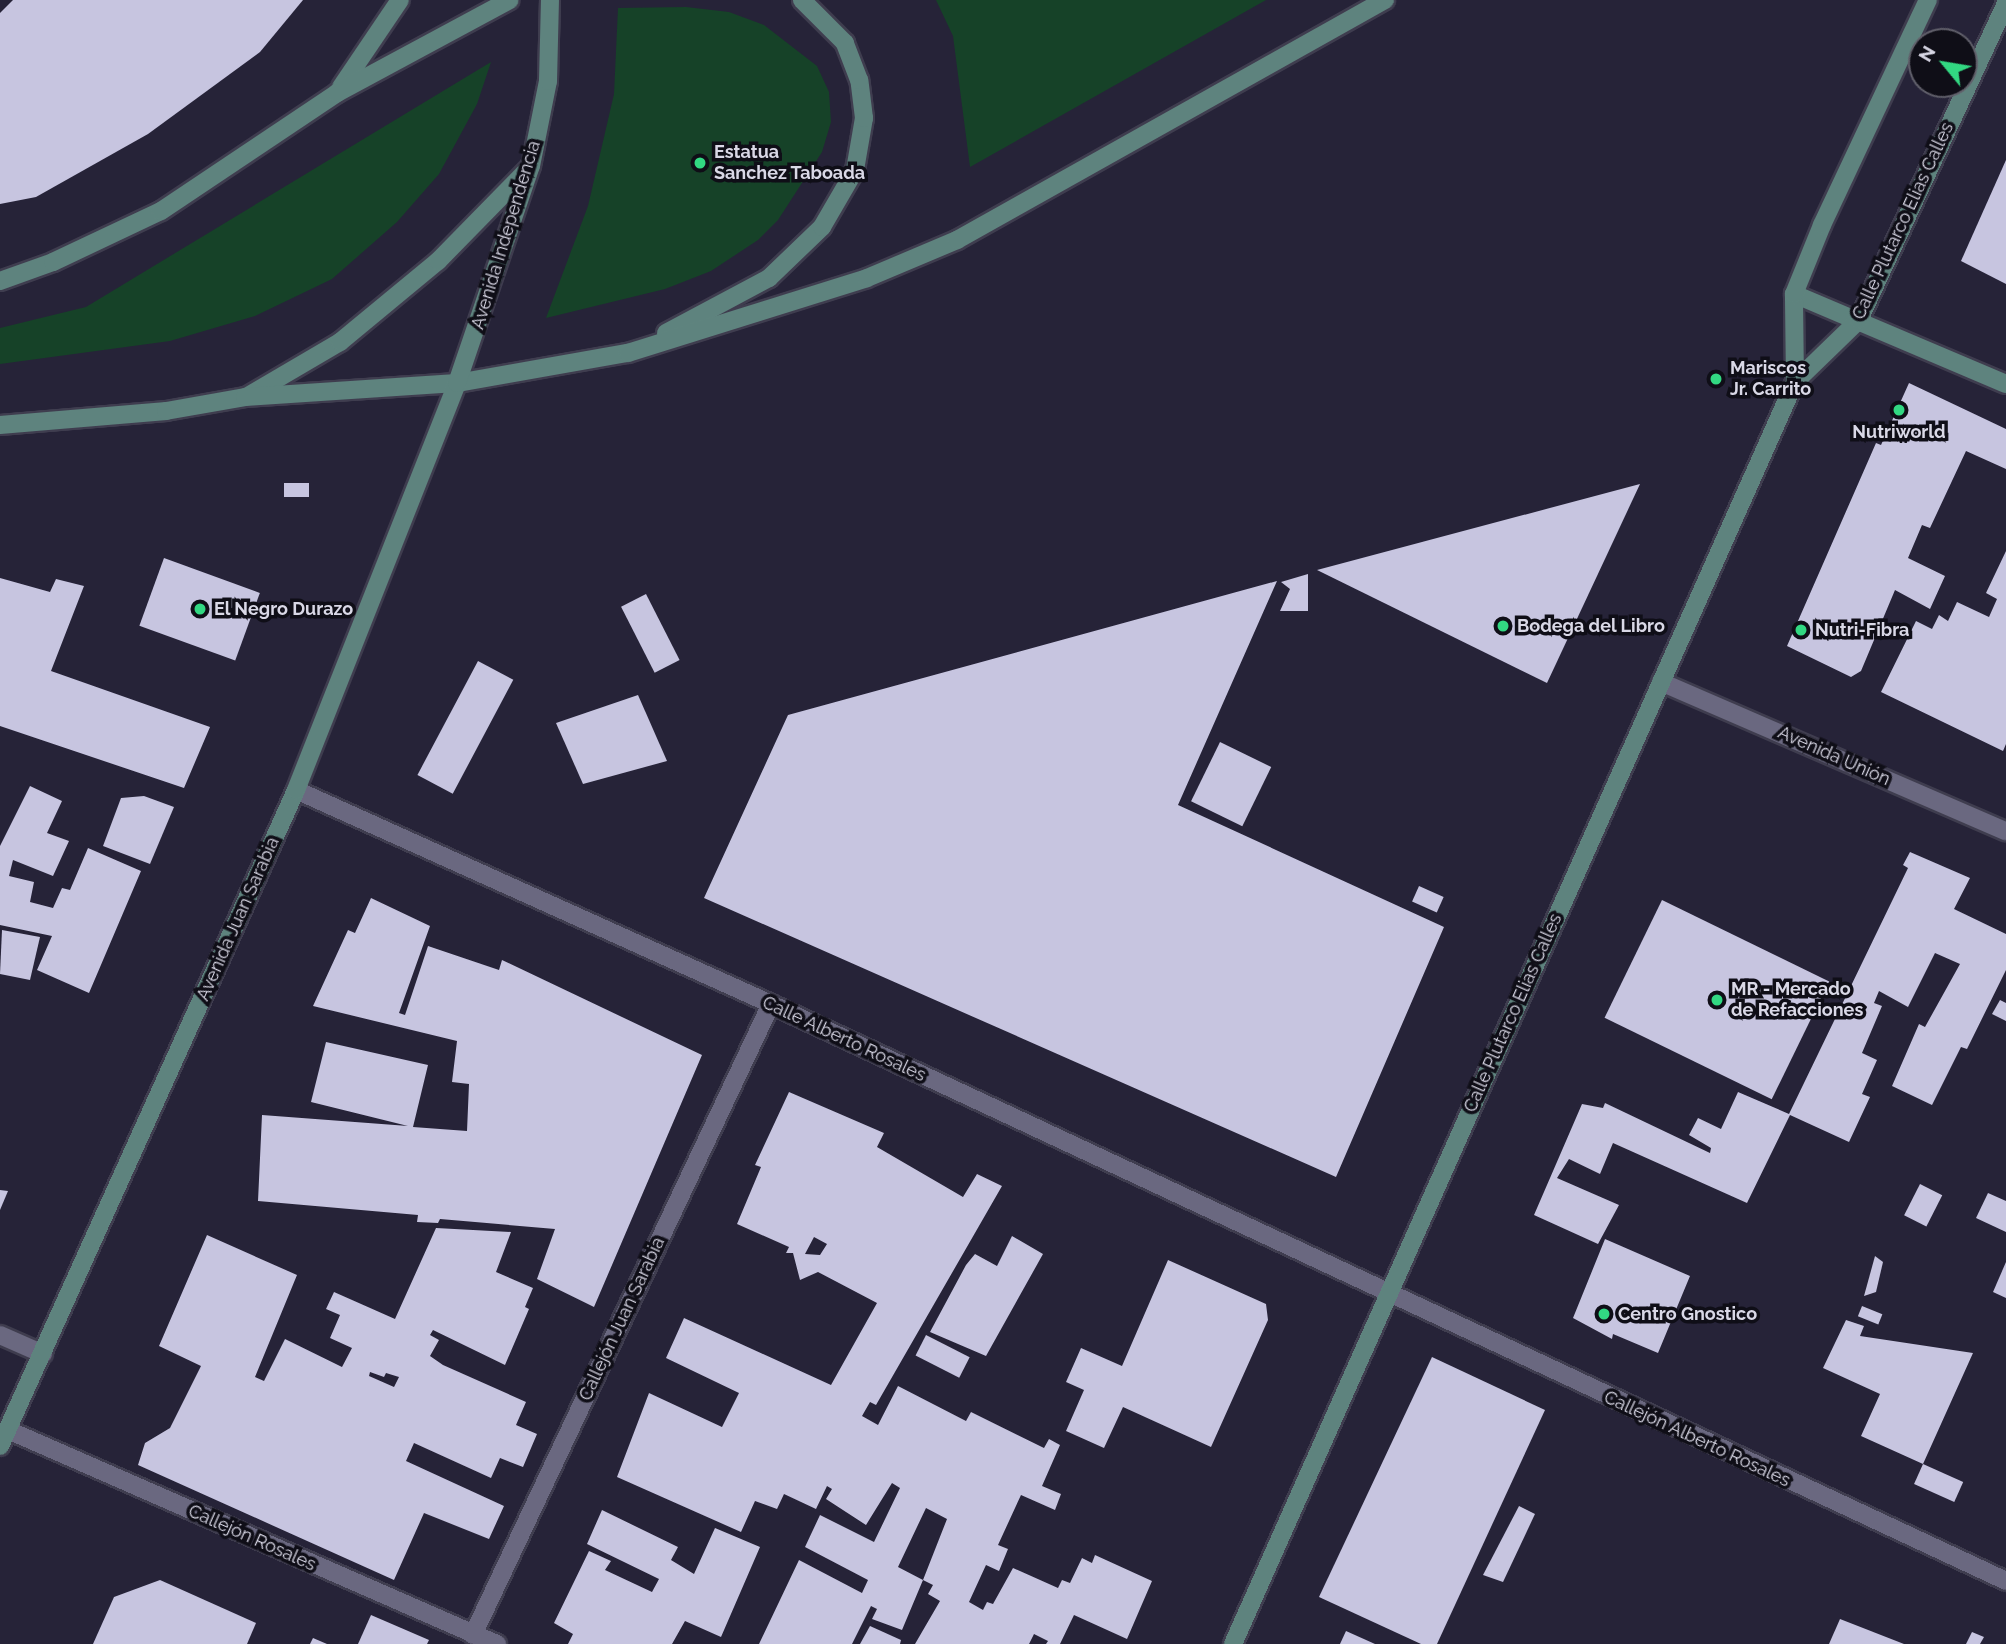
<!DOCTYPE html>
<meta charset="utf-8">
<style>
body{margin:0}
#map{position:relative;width:2006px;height:1644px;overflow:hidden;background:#262338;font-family:Raleway,sans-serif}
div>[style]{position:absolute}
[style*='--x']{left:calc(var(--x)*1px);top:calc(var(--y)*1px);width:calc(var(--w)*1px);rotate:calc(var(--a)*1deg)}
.green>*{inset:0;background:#164228}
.building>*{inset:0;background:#c7c5e0;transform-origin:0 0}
.roads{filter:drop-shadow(2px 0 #3f3d4f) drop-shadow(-2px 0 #3f3d4f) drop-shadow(0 2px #3f3d4f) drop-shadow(0 -2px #3f3d4f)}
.lane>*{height:18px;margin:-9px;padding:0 9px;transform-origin:9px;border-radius:9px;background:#6a6880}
.street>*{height:18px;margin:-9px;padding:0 9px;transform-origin:9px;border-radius:9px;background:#6a6880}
.secondary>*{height:18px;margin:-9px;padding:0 9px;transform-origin:9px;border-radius:9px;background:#5e837e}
.dots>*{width:19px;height:19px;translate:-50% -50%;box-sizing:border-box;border:4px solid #0f0e17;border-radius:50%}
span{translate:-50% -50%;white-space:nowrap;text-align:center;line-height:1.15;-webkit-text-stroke:7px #0f0e17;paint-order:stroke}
.poi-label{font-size:18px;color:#d9d8e6;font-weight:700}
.left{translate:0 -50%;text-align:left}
.street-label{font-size:18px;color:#d9d8e6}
.north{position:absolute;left:1908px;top:28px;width:70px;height:70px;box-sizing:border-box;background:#0f0e17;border:2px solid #605f6a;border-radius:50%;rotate:300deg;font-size:19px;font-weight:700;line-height:28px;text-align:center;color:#d9d8e6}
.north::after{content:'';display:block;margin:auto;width:24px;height:32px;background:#32d882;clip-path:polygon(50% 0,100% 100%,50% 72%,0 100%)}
</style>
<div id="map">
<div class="green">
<i style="clip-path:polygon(936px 0,1266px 0,970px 167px,953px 36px)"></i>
<i style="clip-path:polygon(686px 7px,729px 12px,764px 25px,817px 66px,829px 92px,831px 122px,822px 152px,778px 220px,758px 240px,711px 271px,665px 289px,546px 318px,588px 206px,614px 94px,618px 8px)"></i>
<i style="clip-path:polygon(491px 62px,477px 104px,439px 174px,397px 222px,332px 279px,255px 316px,170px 341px,0 364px,0 328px,86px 307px)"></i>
</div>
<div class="building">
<i style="clip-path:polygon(13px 0,303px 0,260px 52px,148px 134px,36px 197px,0 204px,0 13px)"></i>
<i style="clip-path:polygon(2006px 160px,2006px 284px,1961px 261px)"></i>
<i style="clip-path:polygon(1909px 383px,2006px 429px,2006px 469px,1966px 451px,1930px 528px,1922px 525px,1908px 558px,1945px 576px,1930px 609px,1895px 590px,1861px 671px,1851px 677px,1787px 646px,1876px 443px,1881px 445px)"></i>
<i style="left:309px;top:483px;width:14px;height:25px;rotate:90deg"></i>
<i style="clip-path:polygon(1640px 484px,1547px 683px,1317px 570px)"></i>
<i style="clip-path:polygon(2006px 551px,2006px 744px,2003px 751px,1881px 692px,1916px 621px,1932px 629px,1939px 615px,1948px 621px,1957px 602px,1989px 617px,1997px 599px,1986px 593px)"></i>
<i style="left:164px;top:558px;width:102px;height:72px;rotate:20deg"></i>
<i style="clip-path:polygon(1308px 574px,1308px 611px,1280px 611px,1290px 589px,1281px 582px)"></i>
<i style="clip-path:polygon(0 578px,50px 592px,56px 579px,84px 586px,51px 671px,210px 727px,184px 788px,0 726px)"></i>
<i style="clip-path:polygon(1277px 581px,1178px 805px,1444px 927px,1336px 1177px,704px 898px,788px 715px)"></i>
<i style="left:646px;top:594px;width:74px;height:28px;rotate:63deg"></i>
<i style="left:478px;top:661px;width:40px;height:129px;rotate:28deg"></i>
<i style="clip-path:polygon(638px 695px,667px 761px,583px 784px,556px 723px)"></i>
<i style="left:1220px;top:742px;width:57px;height:66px;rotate:26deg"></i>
<i style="clip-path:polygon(30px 786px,62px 801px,47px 833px,69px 841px,53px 876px,13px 860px,9px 876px,34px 882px,30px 902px,53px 908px,62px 888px,70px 890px,88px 848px,141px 871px,89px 993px,37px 970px,52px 936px,0 925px,0 846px)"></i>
<i style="clip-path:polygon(144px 796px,174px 807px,150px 864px,103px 846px,121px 798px)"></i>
<i style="clip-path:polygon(1910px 852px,1970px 878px,1954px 909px,2006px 934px,2006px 970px,1967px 1049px,1961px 1047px,1932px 1105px,1892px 1086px,1919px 1024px,1925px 1027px,1960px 964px,1935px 953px,1908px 1007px,1879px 991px,1874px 1003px,1882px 1006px,1862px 1053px,1877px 1060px,1862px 1094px,1870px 1097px,1849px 1142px,1790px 1115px,1747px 1203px,1613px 1143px,1600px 1174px,1569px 1159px,1557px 1178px,1619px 1205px,1598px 1244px,1534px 1215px,1582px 1104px,1603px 1108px,1605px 1103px,1710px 1153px,1711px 1148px,1689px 1135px,1698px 1118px,1721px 1129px,1738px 1092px,1789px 1114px,1908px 868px,1903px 865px)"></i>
<i style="left:1419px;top:886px;width:27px;height:17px;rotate:24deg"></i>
<i style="clip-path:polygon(371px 898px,430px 926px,399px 1013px,405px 1015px,428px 946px,499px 970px,502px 960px,702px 1055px,594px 1307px,537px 1279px,555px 1229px,440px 1219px,438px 1223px,417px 1222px,418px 1215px,258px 1201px,262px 1115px,408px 1126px,311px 1102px,326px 1042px,428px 1065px,413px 1127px,467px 1131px,469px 1084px,452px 1082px,457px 1041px,313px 1006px,348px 930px,355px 933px)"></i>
<i style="left:1662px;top:900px;width:186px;height:131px;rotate:26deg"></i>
<i style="clip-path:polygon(2px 930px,40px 937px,30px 980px,0 974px)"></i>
<i style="clip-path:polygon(2000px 1000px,2006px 1003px,2006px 1021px,1992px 1014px)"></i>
<i style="clip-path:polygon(evenodd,789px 1092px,884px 1133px,877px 1147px,963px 1197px,977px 1174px,1002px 1186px,876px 1405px,870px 1402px,862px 1416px,878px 1425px,898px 1386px,966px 1421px,971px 1412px,1044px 1448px,1049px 1439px,1060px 1445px,1042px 1486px,1061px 1494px,1055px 1510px,1021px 1495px,998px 1545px,1008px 1549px,999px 1571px,986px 1565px,969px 1602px,983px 1610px,987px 1602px,993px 1604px,1013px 1568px,1058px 1588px,1062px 1580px,1070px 1583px,1082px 1558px,1092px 1563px,1095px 1555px,1152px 1581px,1127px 1639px,1074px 1615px,1060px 1644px,1046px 1644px,1048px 1641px,1034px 1634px,1029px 1644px,915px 1644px,940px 1601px,928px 1594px,933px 1585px,923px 1580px,947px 1519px,926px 1508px,898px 1567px,923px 1580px,902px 1630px,872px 1619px,877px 1609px,871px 1606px,852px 1644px,759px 1644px,799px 1560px,862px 1593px,868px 1580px,805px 1547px,820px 1515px,874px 1542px,900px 1488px,892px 1483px,866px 1525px,826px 1499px,832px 1489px,827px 1486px,816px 1509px,784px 1494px,777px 1509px,755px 1501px,741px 1532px,617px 1477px,649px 1393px,722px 1427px,739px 1393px,666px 1358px,684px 1318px,831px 1385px,877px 1303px,818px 1272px,800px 1280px,793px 1253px,786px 1253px,789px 1247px,737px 1224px,761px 1167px,755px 1165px,789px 1092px,814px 1237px,827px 1244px,820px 1255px,805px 1254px,814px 1237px)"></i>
<i style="left:1920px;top:1184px;width:25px;height:35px;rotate:27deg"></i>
<i style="clip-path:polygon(0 1190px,8px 1191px,0 1210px)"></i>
<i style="clip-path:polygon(1988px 1193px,2006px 1201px,2006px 1232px,1976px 1218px)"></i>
<i style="clip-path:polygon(evenodd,436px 1228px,511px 1232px,496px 1272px,533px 1288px,525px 1307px,529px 1309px,505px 1365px,433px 1330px,430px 1335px,439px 1340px,430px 1356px,443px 1365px,526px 1402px,516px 1425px,537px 1434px,523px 1467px,500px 1458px,491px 1478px,414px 1443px,406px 1461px,504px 1506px,489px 1539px,424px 1513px,394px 1580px,138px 1465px,145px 1443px,170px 1428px,201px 1366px,159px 1346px,207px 1235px,297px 1275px,255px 1377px,264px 1381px,285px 1339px,342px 1367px,352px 1348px,330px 1338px,340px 1315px,326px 1309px,334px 1292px,395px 1319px,436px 1228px,370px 1372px,384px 1377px,386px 1373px,399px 1377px,394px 1387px,369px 1376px,370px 1372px)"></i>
<i style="clip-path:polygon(1012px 1236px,1043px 1254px,986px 1356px,930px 1332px,966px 1265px,975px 1254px,997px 1266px)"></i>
<i style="clip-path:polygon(1605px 1239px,1690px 1276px,1658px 1353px,1613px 1334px,1612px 1339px,1573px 1318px)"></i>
<i style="clip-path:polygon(1875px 1256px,1883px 1262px,1876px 1292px,1864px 1296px)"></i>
<i style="clip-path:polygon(1168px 1260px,1266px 1304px,1268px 1320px,1211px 1447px,1123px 1407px,1104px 1448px,1066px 1431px,1084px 1390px,1066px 1382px,1081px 1348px,1122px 1366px)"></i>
<i style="clip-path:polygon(2006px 1262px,2006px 1298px,1993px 1292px)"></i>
<i style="left:1862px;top:1306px;width:22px;height:11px;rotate:22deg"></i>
<i style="clip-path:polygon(1846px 1320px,1864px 1326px,1860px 1336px,1973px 1353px,1923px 1464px,1861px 1436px,1880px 1394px,1823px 1368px)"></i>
<i style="left:926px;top:1335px;width:49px;height:23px;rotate:27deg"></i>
<i style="clip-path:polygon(1432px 1357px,1545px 1410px,1437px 1644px,1421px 1644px,1319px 1597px)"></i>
<i style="left:1923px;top:1464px;width:44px;height:22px;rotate:24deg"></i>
<i style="clip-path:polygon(1519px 1506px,1535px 1514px,1503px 1582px,1483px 1575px)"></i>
<i style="clip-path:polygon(602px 1510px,678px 1547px,671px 1560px,694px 1574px,715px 1528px,760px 1547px,721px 1637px,685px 1621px,672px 1644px,568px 1644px,573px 1634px,554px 1623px,589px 1551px,611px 1561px,605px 1570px,652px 1592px,659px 1579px,587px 1544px)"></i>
<i style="clip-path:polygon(160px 1580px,256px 1623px,247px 1644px,93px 1644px,114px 1597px)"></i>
<i style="clip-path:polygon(371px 1615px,429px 1640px,427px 1644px,358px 1644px)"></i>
<i style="clip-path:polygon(1840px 1619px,1904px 1644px,1829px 1644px)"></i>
<i style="clip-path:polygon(870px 1626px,901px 1640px,900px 1644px,860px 1644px)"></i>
<i style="clip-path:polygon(1346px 1631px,1375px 1644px,1340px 1644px)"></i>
<i style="clip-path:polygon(1972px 1632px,1984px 1637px,1980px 1644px,1966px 1644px)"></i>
<i style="clip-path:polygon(313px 1638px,327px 1644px,310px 1644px)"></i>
</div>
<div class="roads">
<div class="lane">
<i style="--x:0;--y:1335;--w:47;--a:23.8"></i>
<i style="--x:8;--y:1430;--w:534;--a:23.64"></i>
<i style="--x:473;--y:1635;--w:698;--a:-64.72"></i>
</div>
<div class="street">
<i style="--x:1661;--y:682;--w:376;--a:23.4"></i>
<i style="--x:296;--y:790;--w:521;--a:24.25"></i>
<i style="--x:771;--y:1004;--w:1363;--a:25.04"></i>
</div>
<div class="secondary">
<i style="--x:341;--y:87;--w:105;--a:-55.9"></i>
<i style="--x:0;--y:281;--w:56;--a:-19.7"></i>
<i style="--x:53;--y:262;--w:119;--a:-25.3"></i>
<i style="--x:161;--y:211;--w:212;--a:-33.8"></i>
<i style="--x:337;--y:93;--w:196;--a:-28.3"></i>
<i style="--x:1794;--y:294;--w:230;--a:23"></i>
<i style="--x:666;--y:333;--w:117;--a:-28.1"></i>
<i style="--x:769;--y:278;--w:74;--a:-43.9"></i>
<i style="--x:822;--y:227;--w:66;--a:-59.9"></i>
<i style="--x:855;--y:170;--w:53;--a:-80.2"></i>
<i style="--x:864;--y:118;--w:38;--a:-97"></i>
<i style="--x:859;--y:80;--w:40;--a:-111"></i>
<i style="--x:845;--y:43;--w:61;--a:-135"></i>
<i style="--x:1795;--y:382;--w:88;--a:-90.7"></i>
<i style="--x:1794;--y:294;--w:74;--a:-67.9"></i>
<i style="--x:1822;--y:225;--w:249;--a:-64.8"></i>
<i style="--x:248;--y:396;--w:107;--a:-30.4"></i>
<i style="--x:340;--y:342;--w:127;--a:-39.6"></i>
<i style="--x:438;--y:261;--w:130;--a:-45.6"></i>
<i style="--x:0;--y:425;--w:167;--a:-4.8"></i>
<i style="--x:166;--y:411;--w:80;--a:-10"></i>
<i style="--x:245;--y:397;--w:212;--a:-3.8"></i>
<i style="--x:457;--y:383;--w:174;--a:-10"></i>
<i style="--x:628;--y:353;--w:250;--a:-17.4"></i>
<i style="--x:867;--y:278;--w:98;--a:-22.9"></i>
<i style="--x:957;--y:240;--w:491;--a:-29.3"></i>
<i style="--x:0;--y:1446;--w:720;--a:-65.71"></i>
<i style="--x:296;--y:790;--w:438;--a:-68.4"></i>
<i style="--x:457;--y:383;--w:229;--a:-71.2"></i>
<i style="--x:531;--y:166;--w:87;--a:-78.7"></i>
<i style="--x:548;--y:81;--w:81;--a:-88.6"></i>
<i style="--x:1233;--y:1644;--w:1381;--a:-66"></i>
<i style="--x:1795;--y:382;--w:89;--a:-44.1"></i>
<i style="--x:1859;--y:320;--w:349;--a:-65.1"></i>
</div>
</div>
<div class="dots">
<i style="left:700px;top:163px;background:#32d882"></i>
<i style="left:1716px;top:379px;background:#32d882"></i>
<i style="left:1899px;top:410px;background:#32d882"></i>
<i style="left:200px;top:609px;background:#32d882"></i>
<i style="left:1503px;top:626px;background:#32d882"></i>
<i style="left:1801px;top:630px;background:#32d882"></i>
<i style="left:1717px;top:1000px;background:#32d882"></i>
<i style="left:1604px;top:1314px;background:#32d882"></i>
</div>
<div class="poi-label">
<span class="left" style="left:714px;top:163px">Estatua<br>Sanchez Taboada</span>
<span class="left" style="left:1730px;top:379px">Mariscos<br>Jr. Carrito</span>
<span style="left:1899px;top:432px">Nutriworld</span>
<span class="left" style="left:214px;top:609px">El Negro Durazo</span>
<span class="left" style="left:1517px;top:626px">Bodega del Libro</span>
<span class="left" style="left:1815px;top:630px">Nutri-Fibra</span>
<span class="left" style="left:1731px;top:1000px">MR - Mercado<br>de Refacciones</span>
<span class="left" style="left:1618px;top:1314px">Centro Gnostico</span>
</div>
<div class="street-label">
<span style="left:1903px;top:221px;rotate:-65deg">Calle Plutarco Elias Calles</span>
<span style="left:506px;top:235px;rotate:-73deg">Avenida Independencia</span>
<span style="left:1834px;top:756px;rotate:24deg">Avenida Unión</span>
<span style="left:238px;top:919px;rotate:-66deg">Avenida Juan Sarabia</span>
<span style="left:1513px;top:1013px;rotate:-66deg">Calle Plutarco Elias Calles</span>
<span style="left:844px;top:1039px;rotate:25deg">Calle Alberto Rosales</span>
<span style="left:622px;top:1319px;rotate:-65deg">Callejón Juan Sarabia</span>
<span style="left:1697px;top:1439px;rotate:25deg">Callejón Alberto Rosales</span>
<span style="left:252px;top:1538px;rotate:24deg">Callejón Rosales</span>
</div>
<div class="north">N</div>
</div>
